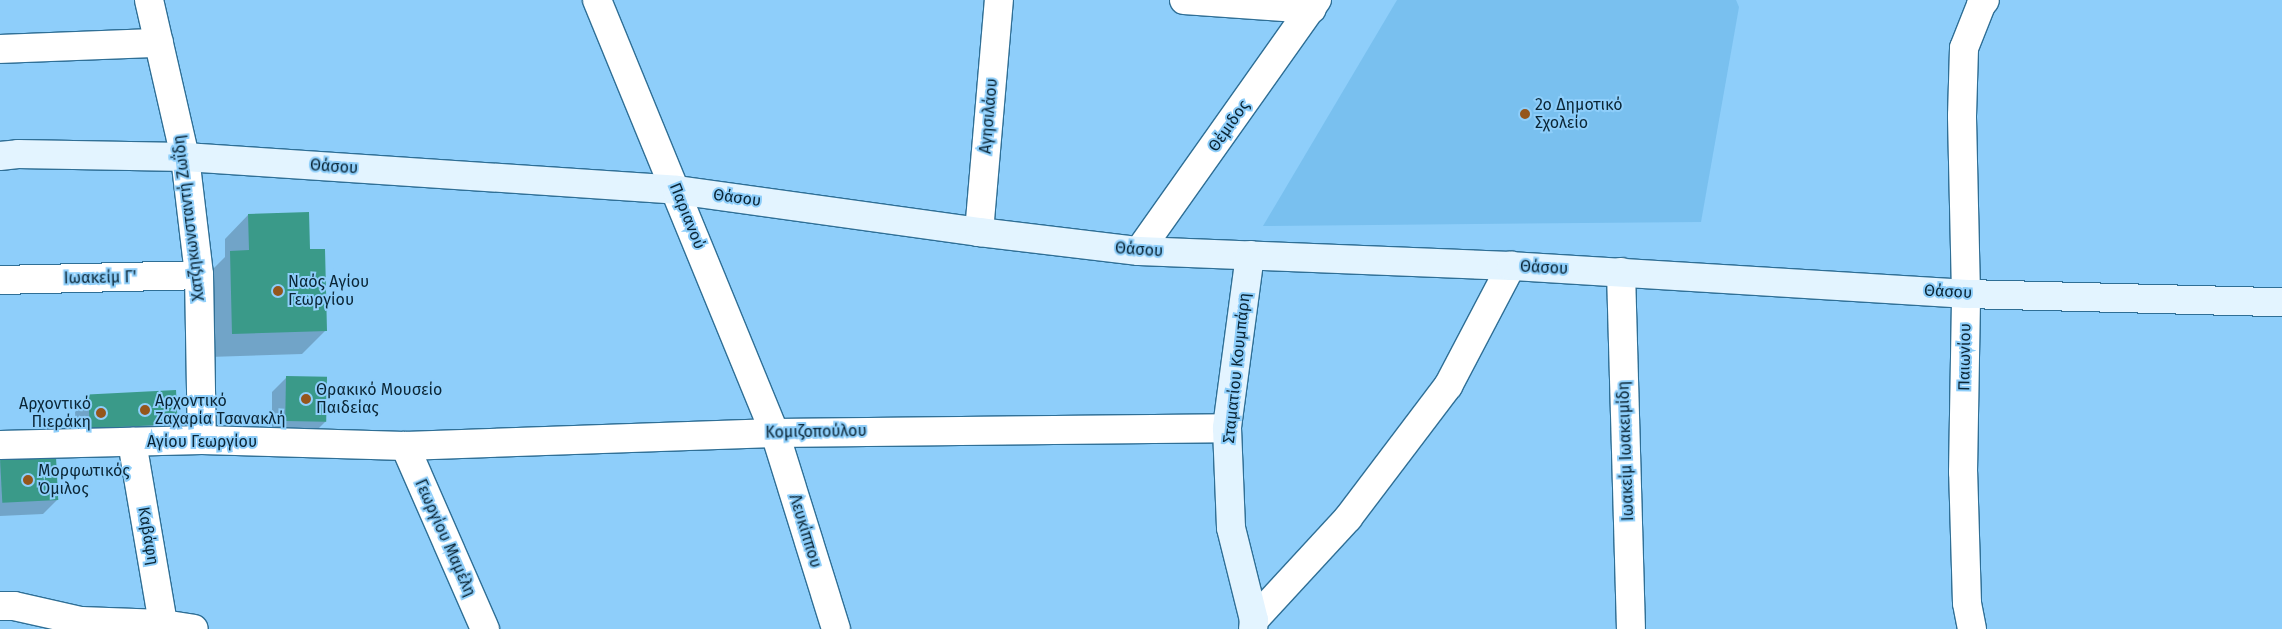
<!DOCTYPE html>
<meta charset="utf-8">
<style>
body{margin:0}
#map{position:relative;width:2282px;height:629px;overflow:hidden;background:#8ecefa;font-family:"Fira Sans",sans-serif}
div>[style]{position:absolute}
[style*='--x']{left:calc(var(--x)*1px);top:calc(var(--y)*1px);width:calc(var(--w)*1px);rotate:calc(var(--a)*1deg)}
.built>*{inset:0;background:#79c0ef}
.shadow>*{inset:0;background:#0003}
.building>*{inset:0;background:#3a9a89;transform-origin:0 0}
.roads{filter:drop-shadow(1px 0 #2f6f96) drop-shadow(-1px 0 #2f6f96) drop-shadow(0 1px #2f6f96) drop-shadow(0 -1px #2f6f96)}
.street>*{height:28px;margin:-14px;padding:0 14px;transform-origin:14px;border-radius:14px;background:#fff}
.secondary>*{height:28px;margin:-14px;padding:0 14px;transform-origin:14px;border-radius:14px;background:#e3f4ff}
.dots>*{width:14px;height:14px;translate:-50% -50%;box-sizing:border-box;border:2px solid #8ecefa;border-radius:50%}
span{translate:-50% -50%;white-space:nowrap;text-align:center;line-height:1.15;-webkit-text-stroke:4px #8ecefa;paint-order:stroke}
.poi-label{font-size:16px;color:#0a2535}
.left{translate:0 -50%;text-align:left}
.right{translate:-100% -50%;text-align:right}
.street-label{font-size:16px;color:#0a2535}
</style>
<div id="map">
<div class="built">
<i style="clip-path:polygon(1397px 0,1736px 0,1739px 7px,1701px 222px,1263px 226px)"></i>
</div>
<div class="shadow">
<i style="clip-path:polygon(248px 215px,309px 251px,326px 330px,302px 354px,209px 357px,206px 276px,225px 257px,225px 239px)"></i>
<i style="clip-path:polygon(286px 378px,326px 421px,312px 435px,272px 435px,272px 392px)"></i>
<i style="clip-path:polygon(89px 398px,177px 424px,163px 438px,77px 444px,75px 412px)"></i>
<i style="clip-path:polygon(0 461px,57px 500px,43px 514px,0 516px)"></i>
</div>
<div class="building">
<i style="clip-path:polygon(309px 212px,310px 249px,325px 249px,327px 331px,232px 334px,230px 251px,249px 250px,248px 214px)"></i>
<i style="left:286px;top:376px;width:41px;height:45px;rotate:1deg"></i>
<i style="left:176px;top:390px;width:34px;height:88px;rotate:87deg"></i>
<i style="left:56px;top:457px;width:43px;height:56px;rotate:87deg"></i>
</div>
<div class="roads">
<div class="street">
<i style="--x:149;--y:0;--w:161;--a:77.1"></i>
<i style="--x:185;--y:157;--w:119;--a:83.2"></i>
<i style="--x:199;--y:275;--w:165;--a:89"></i>
<i style="--x:597;--y:0;--w:468;--a:67.7"></i>
<i style="--x:775;--y:433;--w:205;--a:72.7"></i>
<i style="--x:1184;--y:0;--w:128;--a:4"></i>
<i style="--x:0;--y:49;--w:159;--a:-2.2"></i>
<i style="--x:979;--y:232;--w:233;--a:-85.1"></i>
<i style="--x:1139;--y:251;--w:308;--a:-54.7"></i>
<i style="--x:1621;--y:272;--w:357;--a:88.4"></i>
<i style="--x:0;--y:280;--w:199;--a:-1.4"></i>
<i style="--x:132;--y:442;--w:190;--a:80.3"></i>
<i style="--x:0;--y:445;--w:202;--a:-1.4"></i>
<i style="--x:202;--y:440;--w:203;--a:1.7"></i>
<i style="--x:405;--y:446;--w:370;--a:-2"></i>
<i style="--x:775;--y:433;--w:452;--a:-0.6"></i>
<i style="--x:405;--y:446;--w:200;--a:66.4"></i>
<i style="--x:0;--y:606;--w:14;--a:0"></i>
<i style="--x:14;--y:606;--w:69;--a:12.6"></i>
<i style="--x:81;--y:621;--w:82;--a:2.1"></i>
<i style="--x:163;--y:624;--w:31;--a:9"></i>
<i style="--x:1254;--y:620;--w:139;--a:-47.3"></i>
<i style="--x:1348;--y:518;--w:166;--a:-52.9"></i>
<i style="--x:1448;--y:386;--w:136;--a:-62.3"></i>
<i style="--x:1972;--y:629;--w:26;--a:-101"></i>
<i style="--x:1967;--y:603;--w:131;--a:-91.7"></i>
<i style="--x:1963;--y:472;--w:178;--a:-89"></i>
<i style="--x:1966;--y:294;--w:178;--a:-91.3"></i>
<i style="--x:1962;--y:116;--w:68;--a:-88.3"></i>
<i style="--x:1964;--y:48;--w:46;--a:-68.4"></i>
<i style="--x:1981;--y:5;--w:6;--a:-51"></i>
</div>
<div class="secondary">
<i style="--x:0;--y:156;--w:18;--a:-6"></i>
<i style="--x:18;--y:154;--w:167;--a:1"></i>
<i style="--x:185;--y:157;--w:493;--a:3.8"></i>
<i style="--x:677;--y:190;--w:305;--a:7.9"></i>
<i style="--x:979;--y:232;--w:161;--a:6.8"></i>
<i style="--x:1139;--y:251;--w:372;--a:2.3"></i>
<i style="--x:1511;--y:266;--w:456;--a:3.5"></i>
<i style="--x:1966;--y:294;--w:316;--a:1.5"></i>
<i style="--x:1250;--y:255;--w:175;--a:97.6"></i>
<i style="--x:1227;--y:428;--w:100;--a:87.7"></i>
<i style="--x:1231;--y:528;--w:95;--a:76"></i>
<i style="--x:1254;--y:620;--w:9;--a:96"></i>
</div>
</div>
<div class="dots">
<i style="left:1525px;top:114px;background:#95561c"></i>
<i style="left:278px;top:291px;background:#95561c"></i>
<i style="left:306px;top:399px;background:#95561c"></i>
<i style="left:145px;top:410px;background:#95561c"></i>
<i style="left:101px;top:413px;background:#95561c"></i>
<i style="left:28px;top:480px;background:#95561c"></i>
</div>
<div class="poi-label">
<span class="left" style="left:1535px;top:114px">2ο Δημοτικό<br>Σχολείο</span>
<span class="left" style="left:288px;top:291px">Ναός Αγίου<br>Γεωργίου</span>
<span class="left" style="left:316px;top:399px">Θρακικό Μουσείο<br>Παιδείας</span>
<span class="left" style="left:155px;top:410px">Αρχοντικό<br>Ζαχαρία Τσανακλή</span>
<span class="right" style="left:91px;top:413px">Αρχοντικό<br>Πιεράκη</span>
<span class="left" style="left:38px;top:480px">Μορφωτικός<br>Όμιλος</span>
</div>
<div class="street-label">
<span style="left:989px;top:116px;rotate:-85deg">Αγησιλάου</span>
<span style="left:1229px;top:126px;rotate:-55deg">Θέμιδος</span>
<span style="left:334px;top:167px;rotate:4deg">Θάσου</span>
<span style="left:737px;top:198px;rotate:8deg">Θάσου</span>
<span style="left:687px;top:216px;rotate:68deg">Παριανού</span>
<span style="left:189px;top:218px;rotate:-97deg">Χατζηκωνσταντή Ζωΐδη</span>
<span style="left:1139px;top:250px;rotate:4deg">Θάσου</span>
<span style="left:1544px;top:268px;rotate:3deg">Θάσου</span>
<span style="left:100px;top:278px;rotate:-1deg">Ιωακείμ Γ'</span>
<span style="left:1948px;top:292px;rotate:3deg">Θάσου</span>
<span style="left:1965px;top:357px;rotate:-89deg">Παιωνίου</span>
<span style="left:1237px;top:368px;rotate:-84deg">Σταματίου Κουμπάρη</span>
<span style="left:816px;top:432px;rotate:-1deg">Κομιζοπούλου</span>
<span style="left:202px;top:442px">Αγίου Γεωργίου</span>
<span style="left:1626px;top:451px;rotate:-92deg">Ιωακείμ Ιωακειμίδη</span>
<span style="left:805px;top:531px;rotate:73deg">Λευκίππου</span>
<span style="left:148px;top:536px;rotate:80deg">Καβάφη</span>
<span style="left:445px;top:538px;rotate:66deg">Γεωργίου Μαμέλη</span>
</div>
</div>
